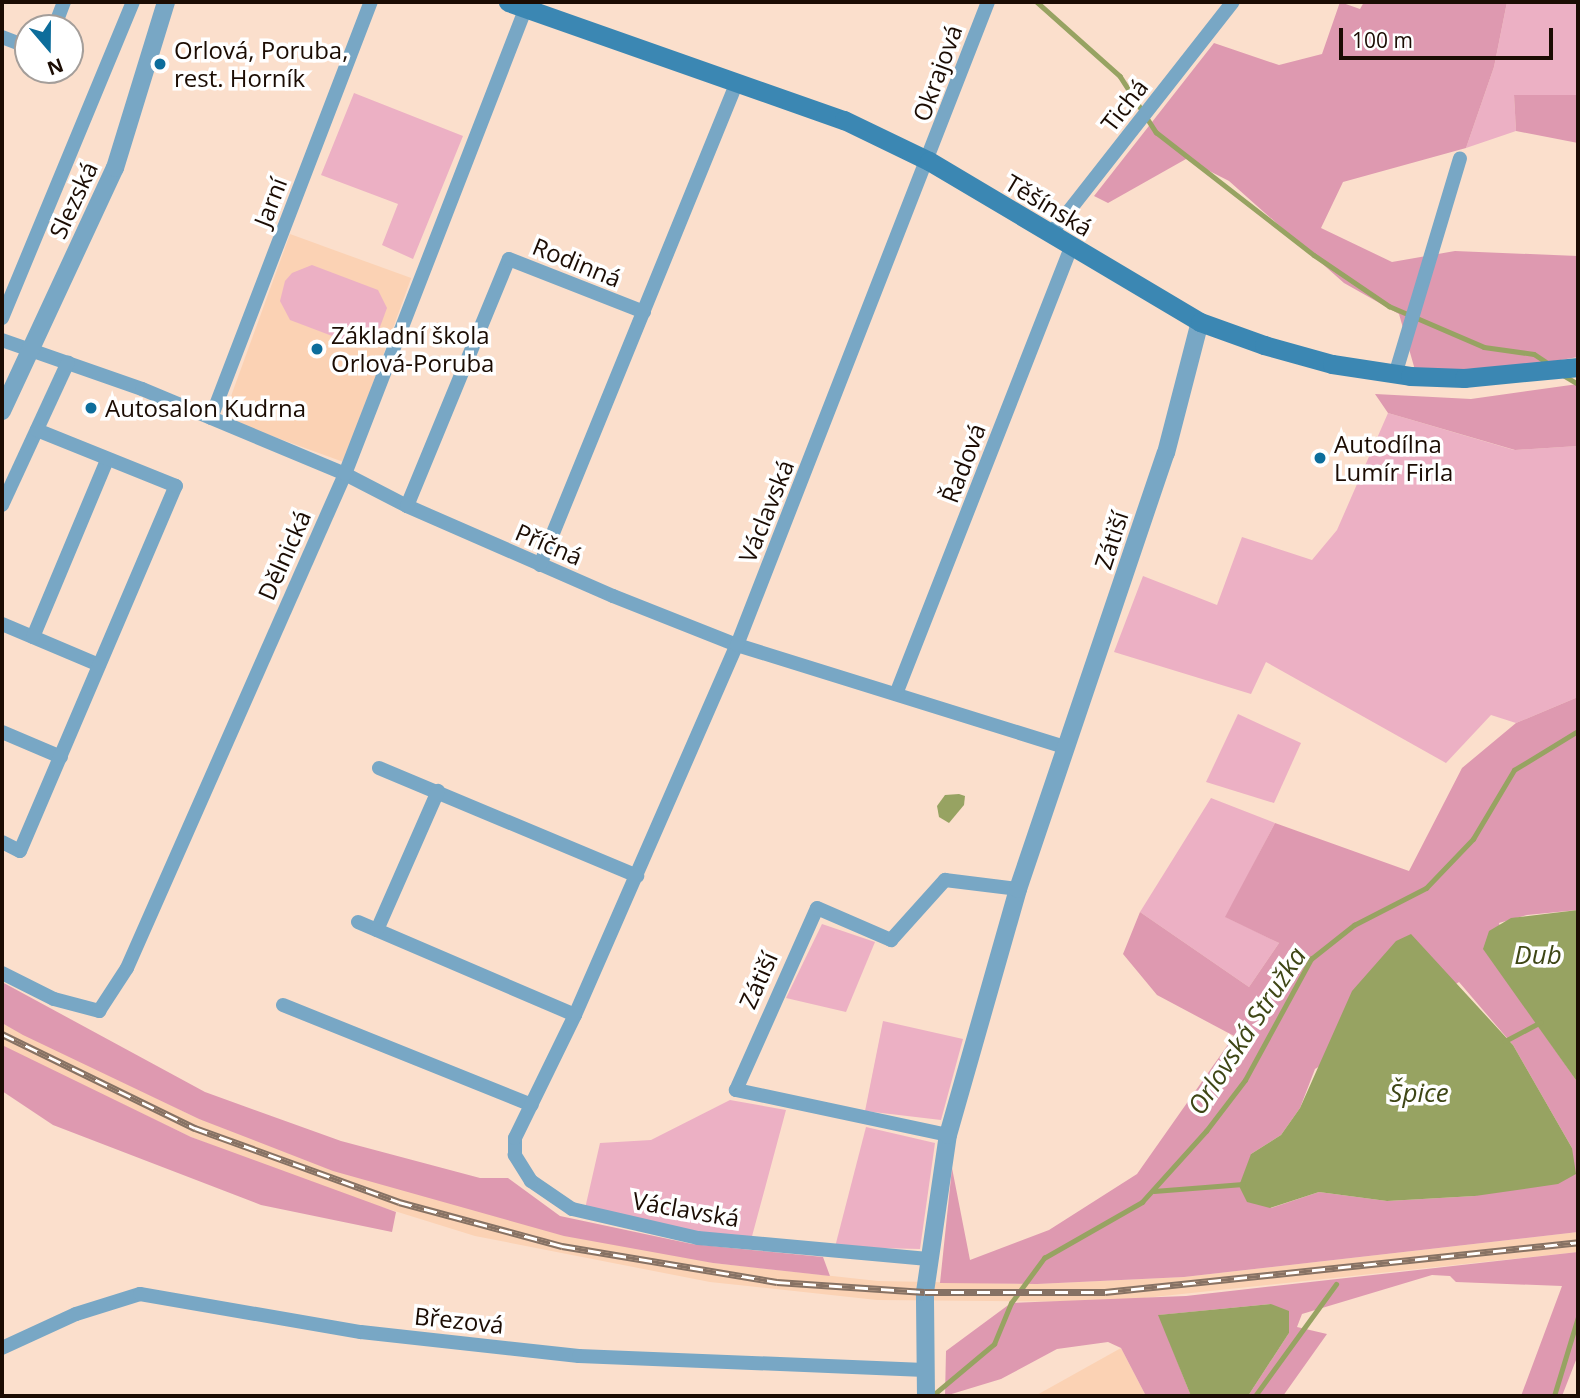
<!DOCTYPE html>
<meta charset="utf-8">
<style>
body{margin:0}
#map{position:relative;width:1580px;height:1398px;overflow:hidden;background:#fbdfcc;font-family:"Open Sans",sans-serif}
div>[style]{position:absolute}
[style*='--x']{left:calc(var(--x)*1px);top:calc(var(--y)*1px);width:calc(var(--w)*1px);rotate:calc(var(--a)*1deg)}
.built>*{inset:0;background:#fbd2b4;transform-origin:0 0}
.green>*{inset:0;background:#ecb0c4}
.forest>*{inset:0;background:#de99b0}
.water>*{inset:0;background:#97a362}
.stream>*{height:4.5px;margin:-2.25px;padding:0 2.25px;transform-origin:2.25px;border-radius:2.25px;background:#97a362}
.minor>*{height:14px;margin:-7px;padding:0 7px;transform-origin:7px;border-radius:7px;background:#78a7c5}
.tertiary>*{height:18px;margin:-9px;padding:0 9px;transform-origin:9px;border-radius:9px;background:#78a7c5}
.secondary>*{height:19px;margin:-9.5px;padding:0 9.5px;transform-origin:9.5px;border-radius:9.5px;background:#3b87b3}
.rail>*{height:7px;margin-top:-3.5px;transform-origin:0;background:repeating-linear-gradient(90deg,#fff 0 13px,#877264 0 26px);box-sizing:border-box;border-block:2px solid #877264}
.dots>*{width:19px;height:19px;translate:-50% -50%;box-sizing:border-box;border:4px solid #fff;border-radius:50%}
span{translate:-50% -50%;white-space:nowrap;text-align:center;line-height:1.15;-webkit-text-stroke:7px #fff;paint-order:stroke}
.poi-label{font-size:24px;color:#1b0c03}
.left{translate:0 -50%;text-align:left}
.street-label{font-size:24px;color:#1b0c03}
.water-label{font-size:26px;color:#3e4615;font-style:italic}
.frame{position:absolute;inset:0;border:4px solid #1b0c03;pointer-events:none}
.north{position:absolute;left:14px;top:14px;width:70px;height:70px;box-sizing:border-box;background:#fff;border:2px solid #a49e9a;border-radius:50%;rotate:160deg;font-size:19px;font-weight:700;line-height:28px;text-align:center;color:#1b0c03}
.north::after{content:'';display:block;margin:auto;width:24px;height:32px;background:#0d6d9b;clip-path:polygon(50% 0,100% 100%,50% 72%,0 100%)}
.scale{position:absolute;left:1339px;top:28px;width:214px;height:32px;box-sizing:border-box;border:4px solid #1b0c03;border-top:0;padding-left:9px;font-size:21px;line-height:24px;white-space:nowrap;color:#1b0c03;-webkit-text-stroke:5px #fff;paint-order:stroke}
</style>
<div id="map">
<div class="built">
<i style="left:290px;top:234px;width:129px;height:196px;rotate:20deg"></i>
<i style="clip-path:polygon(2px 1023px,199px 1119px,713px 1263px,878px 1281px,1037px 1284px,1184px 1277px,1578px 1232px,1578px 1252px,1106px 1302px,877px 1300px,710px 1282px,475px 1236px,327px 1190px,191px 1137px,13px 1052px,2px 1045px)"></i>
<i style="clip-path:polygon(1121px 1348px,1146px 1396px,1035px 1396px)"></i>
</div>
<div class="green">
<i style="clip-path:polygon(1507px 2px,1578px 2px,1578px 95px,1514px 95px,1516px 131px,1466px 148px,1494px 67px)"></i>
<i style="clip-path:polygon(354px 93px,463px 136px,413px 259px,382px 245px,398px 204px,321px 175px)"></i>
<i style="clip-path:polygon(312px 265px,378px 290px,387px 308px,377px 335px,348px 342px,290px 320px,280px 301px,285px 281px,292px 273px)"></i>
<i style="clip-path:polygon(1388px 413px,1514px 450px,1578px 446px,1578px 697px,1516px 723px,1491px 715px,1446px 763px,1266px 662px,1251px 694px,1114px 652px,1143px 576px,1217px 605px,1242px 537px,1312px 560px,1337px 530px)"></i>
<i style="clip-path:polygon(1238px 714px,1301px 743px,1274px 803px,1206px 782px)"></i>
<i style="clip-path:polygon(1211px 798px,1275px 823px,1226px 917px,1279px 943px,1249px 987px,1140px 912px)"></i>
<i style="clip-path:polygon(822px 924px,875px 942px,846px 1012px,786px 998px)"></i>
<i style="clip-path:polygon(883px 1021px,963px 1039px,941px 1120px,865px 1111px)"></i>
<i style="clip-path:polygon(730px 1100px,786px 1110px,751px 1240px,584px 1213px,600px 1143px,651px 1140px)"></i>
<i style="clip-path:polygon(866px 1127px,935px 1143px,920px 1249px,835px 1247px)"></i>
</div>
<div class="forest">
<i style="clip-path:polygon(1340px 2px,1360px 9px,1364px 2px,1507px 2px,1494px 67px,1466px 148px,1343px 182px,1321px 228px,1392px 262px,1455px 251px,1578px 256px,1578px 357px,1513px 368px,1415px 370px,1399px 314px,1344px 283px,1229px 181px,1186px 159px,1108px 203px,1094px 196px,1214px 43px,1279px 65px,1322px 54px)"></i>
<i style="clip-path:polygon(1514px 95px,1578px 95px,1578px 143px,1516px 131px)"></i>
<i style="clip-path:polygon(1578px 384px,1578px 446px,1515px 450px,1388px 413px,1375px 394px,1471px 399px)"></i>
<i style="clip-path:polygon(evenodd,1578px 697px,1578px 910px,1527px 915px,1499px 923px,1517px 995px,1578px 1083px,1578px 1232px,1184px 1277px,1037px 1284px,940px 1283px,952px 1168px,970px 1260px,1049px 1230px,1137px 1174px,1234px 1036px,1157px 995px,1123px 954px,1140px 912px,1249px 987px,1279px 943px,1225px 917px,1275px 823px,1409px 871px,1462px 768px,1516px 723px,1578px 697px,1459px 982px,1513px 1045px,1572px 1148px,1475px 1196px,1387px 1201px,1319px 1192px,1271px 1208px,1251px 1154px,1281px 1135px,1300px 1108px,1315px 1069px,1459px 982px)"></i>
<i style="clip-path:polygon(2px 982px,205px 1092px,341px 1141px,480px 1178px,508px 1178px,560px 1216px,692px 1244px,823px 1257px,830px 1276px,713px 1263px,564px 1236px,333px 1171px,199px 1119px,23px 1035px,2px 1023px)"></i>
<i style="clip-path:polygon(2px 1045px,191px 1137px,396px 1212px,392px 1232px,261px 1205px,53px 1125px,2px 1091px)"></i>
<i style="clip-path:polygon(1578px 1252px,1578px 1355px,1562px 1396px,1521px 1396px,1562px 1286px,1456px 1282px,1450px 1276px,1432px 1275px,1302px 1314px,1297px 1327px,1327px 1334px,1283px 1396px,1248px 1396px,1289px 1333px,1271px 1304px,1159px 1315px,1191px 1396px,1146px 1396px,1121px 1348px,1108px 1342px,1057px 1349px,1001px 1379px,945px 1396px,946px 1351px,1011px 1303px,1186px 1296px)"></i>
</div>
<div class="water">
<i style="clip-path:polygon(959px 794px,965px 796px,964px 805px,949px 823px,939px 817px,937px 806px,945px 795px)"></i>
<i style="clip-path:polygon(1578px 910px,1578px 1083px,1483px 949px,1489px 931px,1511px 918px)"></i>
<i style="clip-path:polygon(1411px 934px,1513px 1045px,1572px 1148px,1576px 1174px,1558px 1184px,1475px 1196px,1387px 1201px,1319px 1192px,1270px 1208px,1247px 1202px,1239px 1186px,1251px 1154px,1281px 1135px,1300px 1108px,1352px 991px,1396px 941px)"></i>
<i style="clip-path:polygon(1271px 1304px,1289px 1311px,1289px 1333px,1248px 1396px,1191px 1396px,1158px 1315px)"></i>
</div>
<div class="stream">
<i style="--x:1037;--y:2;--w:111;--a:41.7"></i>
<i style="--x:1120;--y:76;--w:67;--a:57.3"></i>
<i style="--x:1156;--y:132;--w:200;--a:37.9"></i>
<i style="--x:1314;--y:255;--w:91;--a:34.2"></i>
<i style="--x:1389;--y:306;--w:103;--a:23.3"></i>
<i style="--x:1484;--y:347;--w:50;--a:8"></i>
<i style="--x:1534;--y:354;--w:17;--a:33"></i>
<i style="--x:1563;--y:375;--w:17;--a:31"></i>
<i style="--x:1505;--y:1041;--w:40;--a:-28"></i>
<i style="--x:1154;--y:1191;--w:89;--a:-4.5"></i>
<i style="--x:932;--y:1396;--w:81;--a:-40"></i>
<i style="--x:994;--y:1344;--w:44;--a:-67.5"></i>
<i style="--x:1011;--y:1303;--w:56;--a:-53.7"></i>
<i style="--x:1044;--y:1258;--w:113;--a:-29.7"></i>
<i style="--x:1142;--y:1202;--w:96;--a:-48"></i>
<i style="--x:1206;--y:1131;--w:64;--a:-52.6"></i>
<i style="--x:1245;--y:1080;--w:138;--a:-61.4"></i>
<i style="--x:1311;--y:959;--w:55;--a:-38.3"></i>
<i style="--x:1354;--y:925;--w:81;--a:-27.2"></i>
<i style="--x:1426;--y:888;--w:68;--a:-46.2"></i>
<i style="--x:1473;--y:839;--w:80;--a:-59.3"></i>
<i style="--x:1514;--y:770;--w:75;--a:-31.4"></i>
<i style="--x:1255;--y:1396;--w:138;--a:-54.1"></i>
<i style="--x:1554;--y:1396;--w:83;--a:-73.1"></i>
</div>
<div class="minor">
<i style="--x:54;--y:28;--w:28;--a:-69"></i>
<i style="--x:2;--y:37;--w:28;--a:21"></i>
<i style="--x:1050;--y:235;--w:296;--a:-51.9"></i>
<i style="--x:2;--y:318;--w:342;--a:-67.5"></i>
<i style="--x:2;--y:340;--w:148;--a:19.3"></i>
<i style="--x:142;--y:389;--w:220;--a:22.7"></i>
<i style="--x:345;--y:474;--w:70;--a:27.3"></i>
<i style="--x:407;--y:506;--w:225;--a:23.6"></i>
<i style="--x:613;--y:596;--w:133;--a:21.6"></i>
<i style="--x:737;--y:645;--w:343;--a:17.3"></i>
<i style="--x:1395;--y:375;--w:226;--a:-73.3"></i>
<i style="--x:211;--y:418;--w:446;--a:-69"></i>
<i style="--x:2;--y:505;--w:157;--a:-65.2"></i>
<i style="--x:407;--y:506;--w:267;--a:-67.6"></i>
<i style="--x:509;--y:259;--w:145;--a:21.4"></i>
<i style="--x:540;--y:565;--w:522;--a:-67.81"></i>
<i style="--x:2;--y:624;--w:105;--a:22.9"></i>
<i style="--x:33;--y:637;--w:192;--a:-67.3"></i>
<i style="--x:896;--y:694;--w:479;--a:-68.6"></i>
<i style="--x:2;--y:732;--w:64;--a:23"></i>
<i style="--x:379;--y:768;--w:280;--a:22.7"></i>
<i style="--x:2;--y:842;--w:20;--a:27"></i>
<i style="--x:20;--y:851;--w:397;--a:-66.9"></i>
<i style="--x:176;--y:486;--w:150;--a:-158.1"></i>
<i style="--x:358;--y:922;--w:236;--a:23.2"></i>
<i style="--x:377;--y:930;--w:152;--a:-66.3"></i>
<i style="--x:2;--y:973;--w:58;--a:26.6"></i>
<i style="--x:54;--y:999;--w:47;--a:14.9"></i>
<i style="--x:99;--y:1011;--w:51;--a:-56.9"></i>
<i style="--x:127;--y:968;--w:540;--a:-66.19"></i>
<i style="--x:345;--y:474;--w:500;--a:-68.8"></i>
<i style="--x:283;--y:1005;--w:268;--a:21.9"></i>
<i style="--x:948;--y:1135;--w:217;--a:-168"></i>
<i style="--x:736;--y:1090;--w:199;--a:-66"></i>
<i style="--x:817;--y:908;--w:81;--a:23.4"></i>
<i style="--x:891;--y:940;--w:81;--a:-48"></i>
<i style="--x:945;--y:880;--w:74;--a:7"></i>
<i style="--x:928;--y:1259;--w:231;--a:-174.8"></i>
<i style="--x:698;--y:1238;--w:129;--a:-167"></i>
<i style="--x:572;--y:1209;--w:50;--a:-145.7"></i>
<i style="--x:531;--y:1181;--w:31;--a:-122"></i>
<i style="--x:515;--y:1155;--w:17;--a:-90"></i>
<i style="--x:515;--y:1138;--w:137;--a:-64"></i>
<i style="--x:575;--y:1015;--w:404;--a:-66.4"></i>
<i style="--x:737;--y:645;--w:690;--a:-68.68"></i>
<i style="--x:2;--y:1348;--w:81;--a:-24.7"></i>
<i style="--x:76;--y:1314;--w:67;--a:-17.4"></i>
<i style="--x:140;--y:1294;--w:224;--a:9.8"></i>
<i style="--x:361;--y:1332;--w:219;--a:6.3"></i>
<i style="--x:579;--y:1356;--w:346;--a:2.3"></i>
</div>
<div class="tertiary">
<i style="--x:2;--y:411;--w:268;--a:-65.1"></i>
<i style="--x:115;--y:168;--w:174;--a:-72.9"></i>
<i style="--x:926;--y:1396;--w:104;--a:-90.6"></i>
<i style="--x:925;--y:1292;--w:159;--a:-81.7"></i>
<i style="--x:948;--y:1135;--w:256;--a:-74.1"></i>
<i style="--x:1018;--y:889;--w:460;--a:-71.3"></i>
<i style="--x:1166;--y:453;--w:135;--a:-75.5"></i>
</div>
<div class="secondary">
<i style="--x:508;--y:2;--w:356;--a:19.4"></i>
<i style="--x:844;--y:120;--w:94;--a:25.8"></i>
<i style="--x:929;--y:161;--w:315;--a:30.7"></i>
<i style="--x:1200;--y:322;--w:68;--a:19.8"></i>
<i style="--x:1264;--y:345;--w:71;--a:15.6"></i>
<i style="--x:1332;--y:364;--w:79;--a:8.7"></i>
<i style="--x:1410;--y:376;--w:54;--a:2.1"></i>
<i style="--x:1464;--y:378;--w:115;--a:-5.5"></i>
</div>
<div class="rail">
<i style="--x:2;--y:1034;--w:215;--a:26"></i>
<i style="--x:195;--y:1128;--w:217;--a:19.9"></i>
<i style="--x:399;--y:1202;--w:169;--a:15.1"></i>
<i style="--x:562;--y:1246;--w:218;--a:9.5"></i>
<i style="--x:777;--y:1282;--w:148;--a:3.9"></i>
<i style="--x:925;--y:1292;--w:180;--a:0"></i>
<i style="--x:1105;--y:1292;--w:476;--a:-6"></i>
</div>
<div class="dots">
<i style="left:160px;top:64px;background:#0d6d9b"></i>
<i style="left:317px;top:349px;background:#0d6d9b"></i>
<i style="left:91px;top:408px;background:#0d6d9b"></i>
<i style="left:1320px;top:458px;background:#0d6d9b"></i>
</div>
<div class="poi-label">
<span class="left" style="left:174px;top:64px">Orlová, Poruba,<br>rest. Horník</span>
<span class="left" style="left:331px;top:349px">Základní škola<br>Orlová-Poruba</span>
<span class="left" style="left:105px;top:408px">Autosalon Kudrna</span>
<span class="left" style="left:1334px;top:458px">Autodílna<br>Lumír Firla</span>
</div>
<div class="street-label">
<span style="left:937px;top:73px;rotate:-70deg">Okrajová</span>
<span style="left:1124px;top:105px;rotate:-52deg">Tichá</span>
<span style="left:73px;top:200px;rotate:-65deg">Slezská</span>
<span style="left:270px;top:202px;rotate:-69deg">Jarní</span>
<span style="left:1049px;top:205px;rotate:31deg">Těšínská</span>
<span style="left:577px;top:262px;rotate:22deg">Rodinná</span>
<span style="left:963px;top:463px;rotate:-69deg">Řadová</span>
<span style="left:766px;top:511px;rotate:-68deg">Václavská</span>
<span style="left:1111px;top:540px;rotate:-72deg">Zátiší</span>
<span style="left:549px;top:544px;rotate:23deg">Příčná</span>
<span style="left:284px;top:555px;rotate:-66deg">Dělnická</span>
<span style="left:758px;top:980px;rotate:-66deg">Zátiší</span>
<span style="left:686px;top:1209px;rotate:10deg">Václavská</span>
<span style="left:459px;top:1320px;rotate:6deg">Březová</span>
</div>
<div class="water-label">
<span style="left:1538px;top:955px">Dub</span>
<span style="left:1247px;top:1031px;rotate:-57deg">Orlovská Stružka</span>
<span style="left:1419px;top:1093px">Špice</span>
</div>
<div class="frame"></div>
<div class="north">N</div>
<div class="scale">100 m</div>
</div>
